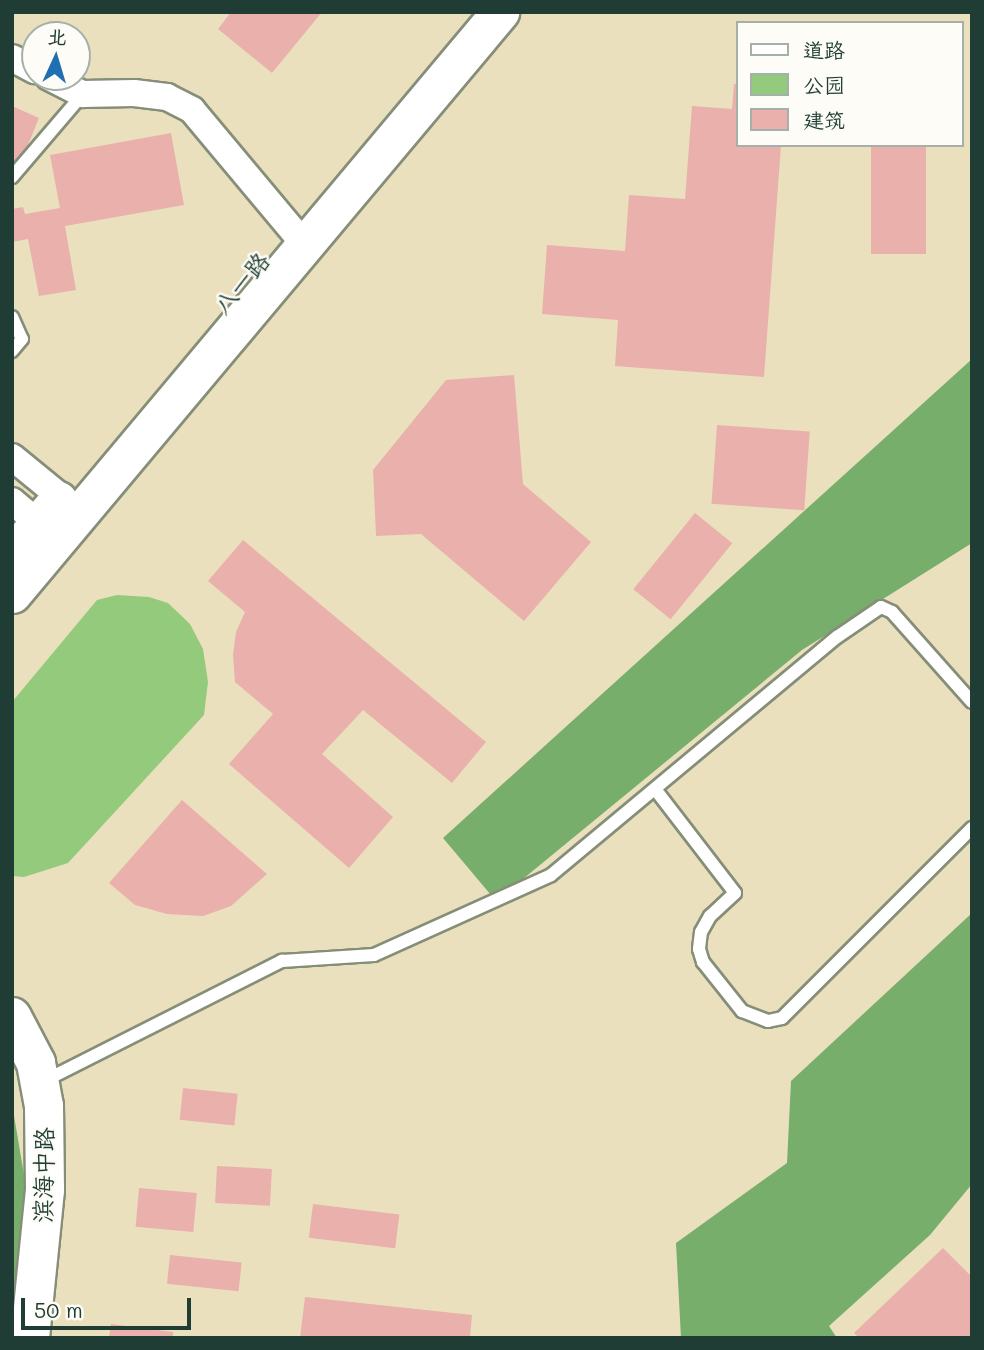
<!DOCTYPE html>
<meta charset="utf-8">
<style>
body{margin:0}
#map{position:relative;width:984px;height:1350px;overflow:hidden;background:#ebe0bd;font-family:Mali,"LXGW WenKai TC",sans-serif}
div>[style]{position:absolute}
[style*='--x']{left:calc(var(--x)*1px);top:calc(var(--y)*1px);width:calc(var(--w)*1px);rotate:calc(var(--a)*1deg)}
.green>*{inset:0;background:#94ca7c}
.forest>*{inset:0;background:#77ae6c}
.building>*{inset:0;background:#e9b0ac;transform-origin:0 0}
.roads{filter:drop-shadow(2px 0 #858e78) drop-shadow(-2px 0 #858e78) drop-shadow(0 2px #858e78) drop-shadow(0 -2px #858e78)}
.lane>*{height:12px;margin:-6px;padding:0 6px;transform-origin:6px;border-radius:6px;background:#fff}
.street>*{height:26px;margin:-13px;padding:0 13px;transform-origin:13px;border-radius:13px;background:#fff}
.secondary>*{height:37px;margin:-18.5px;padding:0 18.5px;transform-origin:18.5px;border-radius:18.5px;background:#fff}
.highway>*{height:38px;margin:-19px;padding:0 19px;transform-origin:19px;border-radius:19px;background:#fff}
span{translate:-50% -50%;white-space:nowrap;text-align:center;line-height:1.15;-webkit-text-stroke:5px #fdfcf7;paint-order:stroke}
.street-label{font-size:24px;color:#1f3d34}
.frame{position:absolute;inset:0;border:14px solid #1f3d34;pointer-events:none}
.legend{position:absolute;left:736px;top:21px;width:228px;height:126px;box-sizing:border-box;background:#fdfcf7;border:2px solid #a4b0a9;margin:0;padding:9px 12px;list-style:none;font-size:21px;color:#1f3d34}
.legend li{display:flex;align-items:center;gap:14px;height:35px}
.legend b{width:35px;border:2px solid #a4b0a9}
.north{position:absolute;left:21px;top:21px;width:70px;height:70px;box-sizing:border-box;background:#fdfcf7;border:2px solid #a4b0a9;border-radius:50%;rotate:4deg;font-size:19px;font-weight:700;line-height:28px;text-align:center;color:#1f3d34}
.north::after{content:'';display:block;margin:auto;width:24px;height:32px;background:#1f6fb2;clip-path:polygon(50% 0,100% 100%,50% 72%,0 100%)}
.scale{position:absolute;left:21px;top:1298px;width:170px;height:32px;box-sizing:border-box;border:4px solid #1f3d34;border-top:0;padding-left:9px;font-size:21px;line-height:24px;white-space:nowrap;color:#1f3d34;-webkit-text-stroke:5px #fdfcf7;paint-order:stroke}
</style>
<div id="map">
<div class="green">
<i style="clip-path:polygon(117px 595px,149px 597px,168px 603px,190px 624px,203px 649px,208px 682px,204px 715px,68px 863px,24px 877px,12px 876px,12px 702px,97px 600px)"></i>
</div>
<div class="forest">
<i style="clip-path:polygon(972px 359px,972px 543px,802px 650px,496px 901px,443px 838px)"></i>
<i style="clip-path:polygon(972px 913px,972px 1184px,930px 1235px,829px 1326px,837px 1338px,681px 1338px,676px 1243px,787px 1163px,791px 1081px)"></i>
<i style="clip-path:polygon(12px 1104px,31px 1216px,12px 1332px)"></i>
</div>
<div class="building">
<i style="clip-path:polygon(231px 12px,322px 12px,272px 73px,218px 29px)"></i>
<i style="clip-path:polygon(734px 84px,737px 84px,737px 145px,781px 145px,764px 377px,615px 366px,618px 320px,542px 314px,547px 245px,625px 251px,629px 195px,685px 199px,692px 106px,732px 109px)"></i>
<i style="clip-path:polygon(12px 106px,39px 118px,18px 169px,12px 166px)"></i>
<i style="clip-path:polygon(171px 133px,184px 205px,65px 226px,76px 290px,39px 296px,28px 239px,12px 242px,12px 209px,23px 207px,25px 214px,60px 208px,50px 155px)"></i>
<i style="left:871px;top:145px;width:55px;height:109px"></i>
<i style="clip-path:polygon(514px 375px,523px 484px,591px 542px,524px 621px,421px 534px,376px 536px,373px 470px,446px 380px)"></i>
<i style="left:717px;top:425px;width:93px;height:79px;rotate:4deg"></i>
<i style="left:695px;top:513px;width:48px;height:98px;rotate:39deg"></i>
<i style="clip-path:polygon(243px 540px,486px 742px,452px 783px,363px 710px,322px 754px,393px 817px,349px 868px,229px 764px,273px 714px,235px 682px,233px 655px,236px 632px,245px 612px,208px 581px)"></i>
<i style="clip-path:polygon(182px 800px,267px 874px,231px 906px,203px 916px,167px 914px,135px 905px,109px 883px)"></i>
<i style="left:183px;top:1088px;width:55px;height:32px;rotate:6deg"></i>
<i style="left:217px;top:1166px;width:55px;height:37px;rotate:3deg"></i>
<i style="left:139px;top:1188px;width:58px;height:39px;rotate:5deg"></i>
<i style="left:313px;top:1204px;width:87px;height:34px;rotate:7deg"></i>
<i style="clip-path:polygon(943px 1248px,972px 1277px,972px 1338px,859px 1338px,854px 1333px)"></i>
<i style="left:170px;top:1255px;width:72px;height:29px;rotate:6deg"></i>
<i style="clip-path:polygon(305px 1297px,472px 1315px,470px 1338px,300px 1338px)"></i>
<i style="clip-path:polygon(111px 1324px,173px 1332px,173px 1338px,109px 1338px)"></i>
</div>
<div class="roads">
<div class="lane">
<i style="--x:12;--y:177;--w:109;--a:-49.5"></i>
<i style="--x:12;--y:317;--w:24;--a:66"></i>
<i style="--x:22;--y:339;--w:16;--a:130"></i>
<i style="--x:655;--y:789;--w:131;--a:52.4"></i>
<i style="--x:735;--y:893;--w:34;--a:137"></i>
<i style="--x:710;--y:916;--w:18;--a:119"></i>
<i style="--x:701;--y:932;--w:17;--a:97"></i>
<i style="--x:699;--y:949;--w:14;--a:73"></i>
<i style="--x:703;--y:962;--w:63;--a:51.5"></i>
<i style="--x:742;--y:1011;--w:28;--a:21"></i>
<i style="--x:768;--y:1021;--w:14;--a:-12"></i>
<i style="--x:782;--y:1018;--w:269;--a:-45"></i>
<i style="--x:44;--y:1081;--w:267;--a:-26.8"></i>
<i style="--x:282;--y:961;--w:92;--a:-3.7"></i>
<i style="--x:374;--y:955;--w:194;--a:-24.3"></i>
<i style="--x:551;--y:875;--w:372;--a:-39.8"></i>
<i style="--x:837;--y:637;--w:53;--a:-34.3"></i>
<i style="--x:881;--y:607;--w:12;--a:24"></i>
<i style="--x:892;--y:612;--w:120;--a:48.4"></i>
</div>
<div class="street">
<i style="--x:12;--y:58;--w:26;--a:28"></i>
<i style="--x:49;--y:77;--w:38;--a:27"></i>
<i style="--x:83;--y:94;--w:51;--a:-1.1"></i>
<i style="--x:134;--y:93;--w:33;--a:7"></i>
<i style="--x:167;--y:97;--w:28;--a:27"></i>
<i style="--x:192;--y:110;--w:176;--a:50.1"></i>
<i style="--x:12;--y:457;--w:79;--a:39.3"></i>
<i style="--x:12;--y:501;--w:51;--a:40.2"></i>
</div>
<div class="secondary">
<i style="--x:12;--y:554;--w:71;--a:-49.6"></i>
<i style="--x:12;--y:594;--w:760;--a:-50.02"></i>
</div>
<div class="highway">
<i style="--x:12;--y:1017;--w:52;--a:62.4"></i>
<i style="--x:36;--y:1063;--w:44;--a:79.5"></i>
<i style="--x:44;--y:1106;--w:84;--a:89.3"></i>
<i style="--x:45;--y:1190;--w:149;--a:95.8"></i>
</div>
</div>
<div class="street-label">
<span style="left:241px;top:283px;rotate:-50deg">八一路</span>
<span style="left:43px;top:1175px;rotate:-89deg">滨海中路</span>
</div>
<div class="frame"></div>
<ul class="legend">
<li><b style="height:9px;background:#fff"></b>道路</li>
<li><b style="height:19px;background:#94ca7c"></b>公园</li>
<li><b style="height:19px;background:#e9b0ac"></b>建筑</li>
</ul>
<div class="north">北</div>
<div class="scale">50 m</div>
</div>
